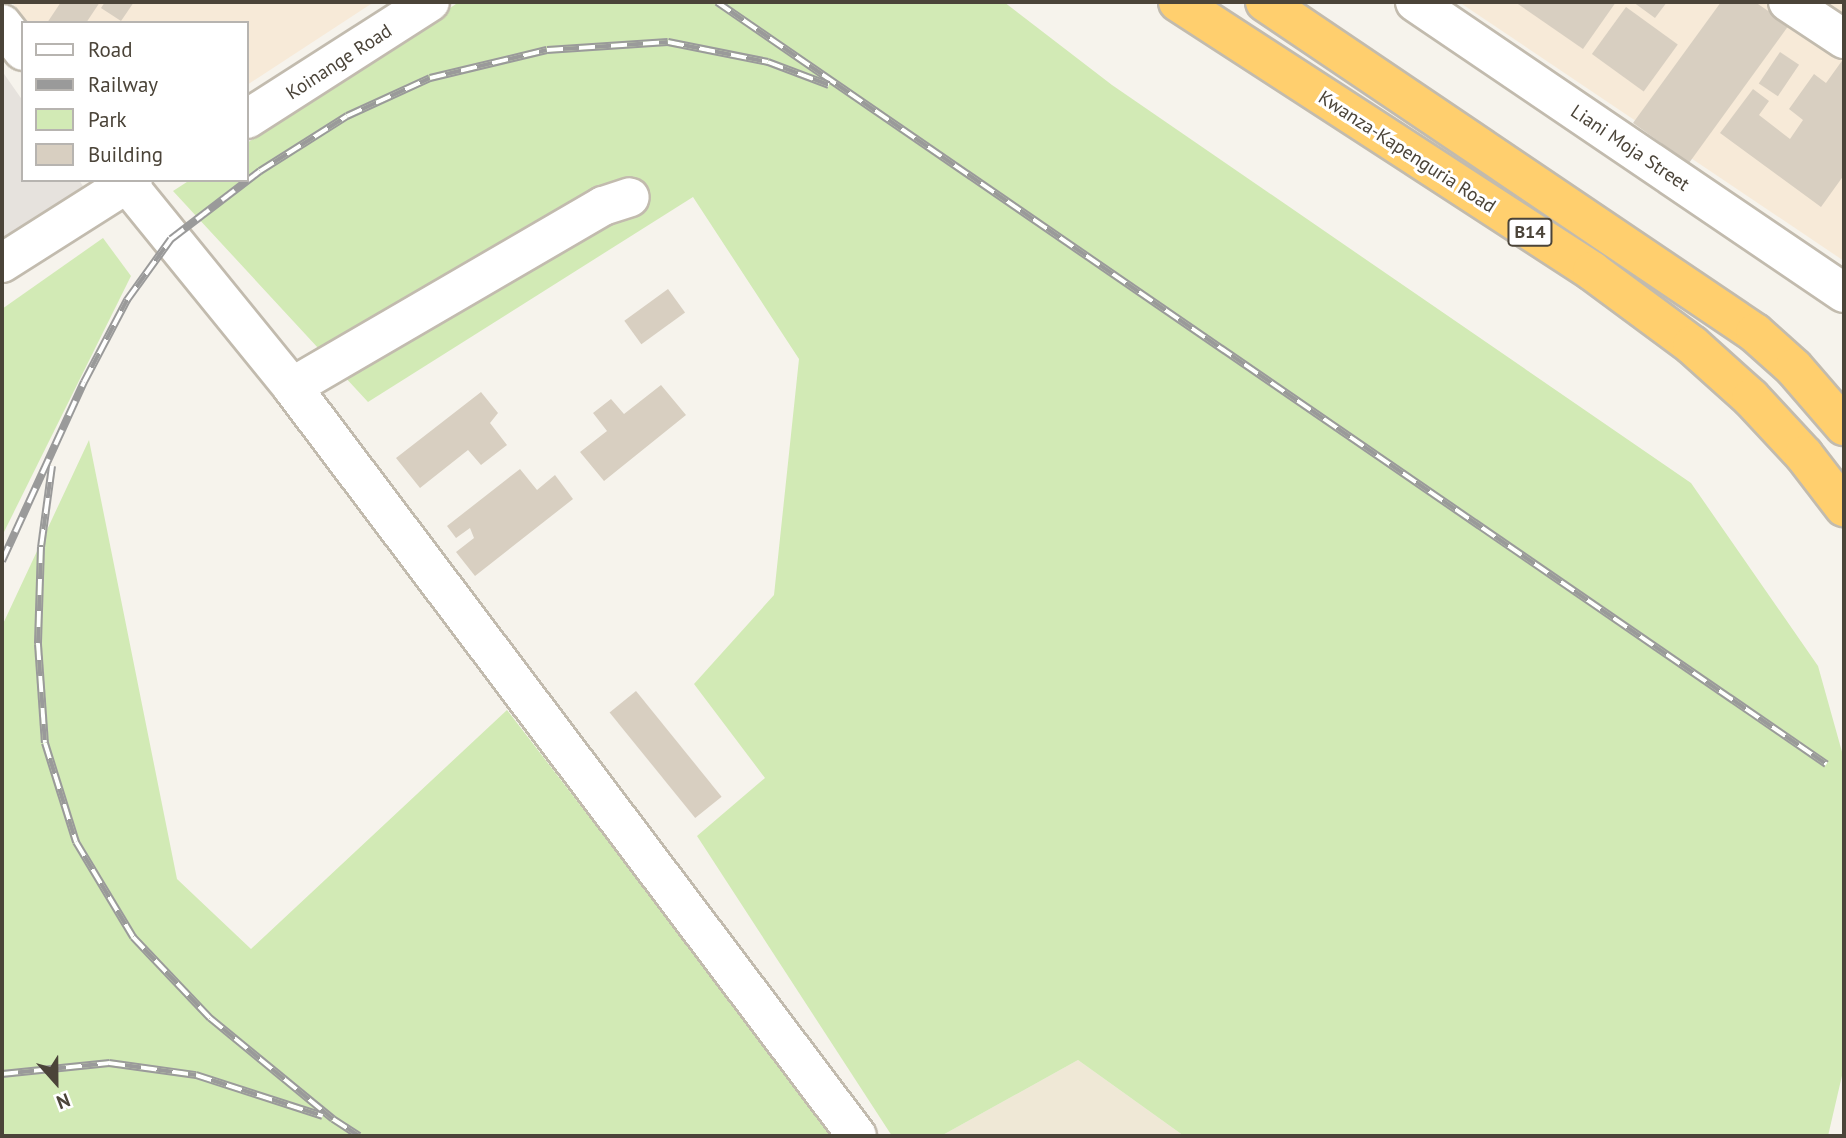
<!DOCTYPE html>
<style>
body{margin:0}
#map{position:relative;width:1846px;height:1138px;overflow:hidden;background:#f6f3ec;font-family:"PT Sans",sans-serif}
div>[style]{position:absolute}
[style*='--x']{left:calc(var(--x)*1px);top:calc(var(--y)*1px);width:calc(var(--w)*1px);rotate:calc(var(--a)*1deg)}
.commercial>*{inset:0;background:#f7ead8}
.industrial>*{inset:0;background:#e6e2dd}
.education>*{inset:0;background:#efe8d6}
.green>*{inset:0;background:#d2eab5}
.building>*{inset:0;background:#d8cfc1;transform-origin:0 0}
.roads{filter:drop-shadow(2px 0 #c2bbae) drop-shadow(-2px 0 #c2bbae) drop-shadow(0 2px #c2bbae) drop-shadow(0 -2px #c2bbae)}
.minor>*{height:38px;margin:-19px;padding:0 19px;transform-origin:19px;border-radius:19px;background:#fff}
.highway>*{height:38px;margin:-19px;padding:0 19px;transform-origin:19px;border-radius:19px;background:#ffcf6e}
.rail>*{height:8px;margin-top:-4px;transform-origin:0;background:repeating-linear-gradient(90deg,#fff 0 16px,#9a9a9a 0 32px);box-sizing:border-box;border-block:2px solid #9a9a9a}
span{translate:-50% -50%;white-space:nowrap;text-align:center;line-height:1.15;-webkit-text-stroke:6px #fff;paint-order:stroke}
.shield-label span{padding:2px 5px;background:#fff;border:2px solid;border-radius:5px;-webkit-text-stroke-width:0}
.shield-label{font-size:18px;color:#4b4439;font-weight:700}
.street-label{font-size:19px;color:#4b4439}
.frame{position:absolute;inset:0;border:4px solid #4b4439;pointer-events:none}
.legend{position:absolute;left:21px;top:21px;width:228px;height:161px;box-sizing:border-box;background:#fff;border:2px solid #b7b4b0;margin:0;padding:9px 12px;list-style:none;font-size:21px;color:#4b4439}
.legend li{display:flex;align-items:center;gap:14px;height:35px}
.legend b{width:35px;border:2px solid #b7b4b0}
.north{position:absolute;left:21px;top:1047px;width:70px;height:70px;-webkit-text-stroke:5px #fff;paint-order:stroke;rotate:159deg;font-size:19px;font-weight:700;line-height:28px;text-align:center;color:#4b4439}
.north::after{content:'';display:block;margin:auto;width:24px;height:32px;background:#4b4439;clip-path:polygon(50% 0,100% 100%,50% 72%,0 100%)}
</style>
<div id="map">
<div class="commercial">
<i style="clip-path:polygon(12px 2px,374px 2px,247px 85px,247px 23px,26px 23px)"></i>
<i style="clip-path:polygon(1459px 2px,1844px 2px,1844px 261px)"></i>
</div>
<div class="industrial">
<i style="clip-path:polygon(2px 71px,23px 101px,23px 180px,79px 180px,83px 186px,2px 244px)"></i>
</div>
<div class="education">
<i style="clip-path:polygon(1078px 1060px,1184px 1136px,941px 1136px)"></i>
</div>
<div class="green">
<i style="clip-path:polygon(459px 2px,1004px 2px,1112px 85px,1691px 483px,1818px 666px,1844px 759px,1844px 1067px,1828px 1136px,1184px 1136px,1078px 1060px,941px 1136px,892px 1136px,697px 836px,765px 778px,694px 684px,774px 595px,799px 359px,693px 197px,368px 402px,173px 191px,190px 180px,247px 180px,247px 143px)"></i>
<i style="clip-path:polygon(103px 238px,131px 276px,2px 536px,2px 309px)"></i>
<i style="clip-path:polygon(89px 440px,177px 879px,251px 949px,507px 710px,835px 1136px,2px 1136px,2px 626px)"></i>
</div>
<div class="building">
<i style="clip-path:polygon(61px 2px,100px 2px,86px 23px,47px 23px)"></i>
<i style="clip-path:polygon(105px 2px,134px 2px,121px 21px,101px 8px)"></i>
<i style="clip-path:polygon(1515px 2px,1616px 2px,1583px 49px)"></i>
<i style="clip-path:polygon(1633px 2px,1667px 2px,1655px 18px)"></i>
<i style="clip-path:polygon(1721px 2px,1755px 2px,1789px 25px,1689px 163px,1633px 123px)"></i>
<i style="left:1626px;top:7px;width:64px;height:58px;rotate:36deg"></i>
<i style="left:1780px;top:52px;width:23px;height:38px;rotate:34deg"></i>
<i style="clip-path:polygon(1844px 58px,1844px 175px,1821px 207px,1720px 133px,1753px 89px,1769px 101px,1759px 115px,1790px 139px,1803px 120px,1789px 109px,1814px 74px,1826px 83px)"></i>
<i style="left:668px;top:289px;width:29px;height:54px;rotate:54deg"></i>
<i style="clip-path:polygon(661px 385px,686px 415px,604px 481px,580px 452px,607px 431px,593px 413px,611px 399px,624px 414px)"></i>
<i style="clip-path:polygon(481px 392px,498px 413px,490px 423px,507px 445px,481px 465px,468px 450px,420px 488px,396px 458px)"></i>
<i style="clip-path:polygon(520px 469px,537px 490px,555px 475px,573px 499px,475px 576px,456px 552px,474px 538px,470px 528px,456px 538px,447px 526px)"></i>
<i style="left:636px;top:691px;width:136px;height:34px;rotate:51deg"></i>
</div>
<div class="roads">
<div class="minor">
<i style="--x:1415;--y:2;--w:518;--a:34.15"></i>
<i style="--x:1788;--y:2;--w:67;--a:33.5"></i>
<i style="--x:2;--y:24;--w:34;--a:52"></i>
<i style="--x:247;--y:119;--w:217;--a:-32.6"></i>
<i style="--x:124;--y:180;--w:267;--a:50.9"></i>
<i style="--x:292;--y:387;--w:938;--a:52.97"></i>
<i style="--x:2;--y:263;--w:155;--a:-32.4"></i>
<i style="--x:292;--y:387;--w:360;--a:-30.2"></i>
<i style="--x:603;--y:206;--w:28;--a:-18"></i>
</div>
<div class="highway">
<i style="--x:1178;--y:2;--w:494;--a:33"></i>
<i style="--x:1592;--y:271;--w:124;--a:36.5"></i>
<i style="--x:1692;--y:345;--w:79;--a:41.9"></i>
<i style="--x:1751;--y:398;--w:78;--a:47.1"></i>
<i style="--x:1804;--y:455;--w:66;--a:52.4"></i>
<i style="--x:1265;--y:2;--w:591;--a:34.04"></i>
<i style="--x:1755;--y:333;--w:52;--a:41.9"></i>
<i style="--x:1794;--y:368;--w:77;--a:49.2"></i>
</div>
</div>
<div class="rail">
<i style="--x:717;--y:2;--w:1346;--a:34.49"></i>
<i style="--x:52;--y:466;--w:82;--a:97.7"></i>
<i style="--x:41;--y:547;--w:97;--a:91.8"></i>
<i style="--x:38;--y:644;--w:99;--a:86"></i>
<i style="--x:45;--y:743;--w:104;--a:72.6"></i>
<i style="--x:76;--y:842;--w:111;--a:59"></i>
<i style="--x:133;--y:937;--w:112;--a:46.5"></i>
<i style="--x:210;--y:1018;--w:159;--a:39.4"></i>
<i style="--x:333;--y:1119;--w:31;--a:33"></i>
<i style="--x:2;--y:561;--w:197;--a:-65.4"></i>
<i style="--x:84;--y:382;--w:93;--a:-62.3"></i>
<i style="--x:127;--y:300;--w:75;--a:-54.2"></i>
<i style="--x:171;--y:239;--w:112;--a:-37.4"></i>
<i style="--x:260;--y:171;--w:103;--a:-32.3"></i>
<i style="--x:347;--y:116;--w:91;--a:-24.6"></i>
<i style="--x:430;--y:78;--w:120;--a:-13.5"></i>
<i style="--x:547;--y:50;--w:121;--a:-3.8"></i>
<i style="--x:668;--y:42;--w:102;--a:11.3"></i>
<i style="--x:768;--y:62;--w:65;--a:20.7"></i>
<i style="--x:2;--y:1074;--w:108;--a:-5.9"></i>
<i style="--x:109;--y:1063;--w:88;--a:7.9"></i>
<i style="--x:196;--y:1075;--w:133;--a:17.9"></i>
</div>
<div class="shield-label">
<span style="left:1530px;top:232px">B14</span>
</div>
<div class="street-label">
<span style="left:339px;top:62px;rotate:-33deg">Koinange Road</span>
<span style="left:1630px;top:148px;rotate:34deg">Liani Moja Street</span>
<span style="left:1407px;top:152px;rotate:33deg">Kwanza-Kapenguria Road</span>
</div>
<div class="frame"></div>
<ul class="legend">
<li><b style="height:9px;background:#fff"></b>Road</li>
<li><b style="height:9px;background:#9a9a9a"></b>Railway</li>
<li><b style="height:19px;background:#d2eab5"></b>Park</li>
<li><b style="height:19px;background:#d8cfc1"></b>Building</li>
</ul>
<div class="north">N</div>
</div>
